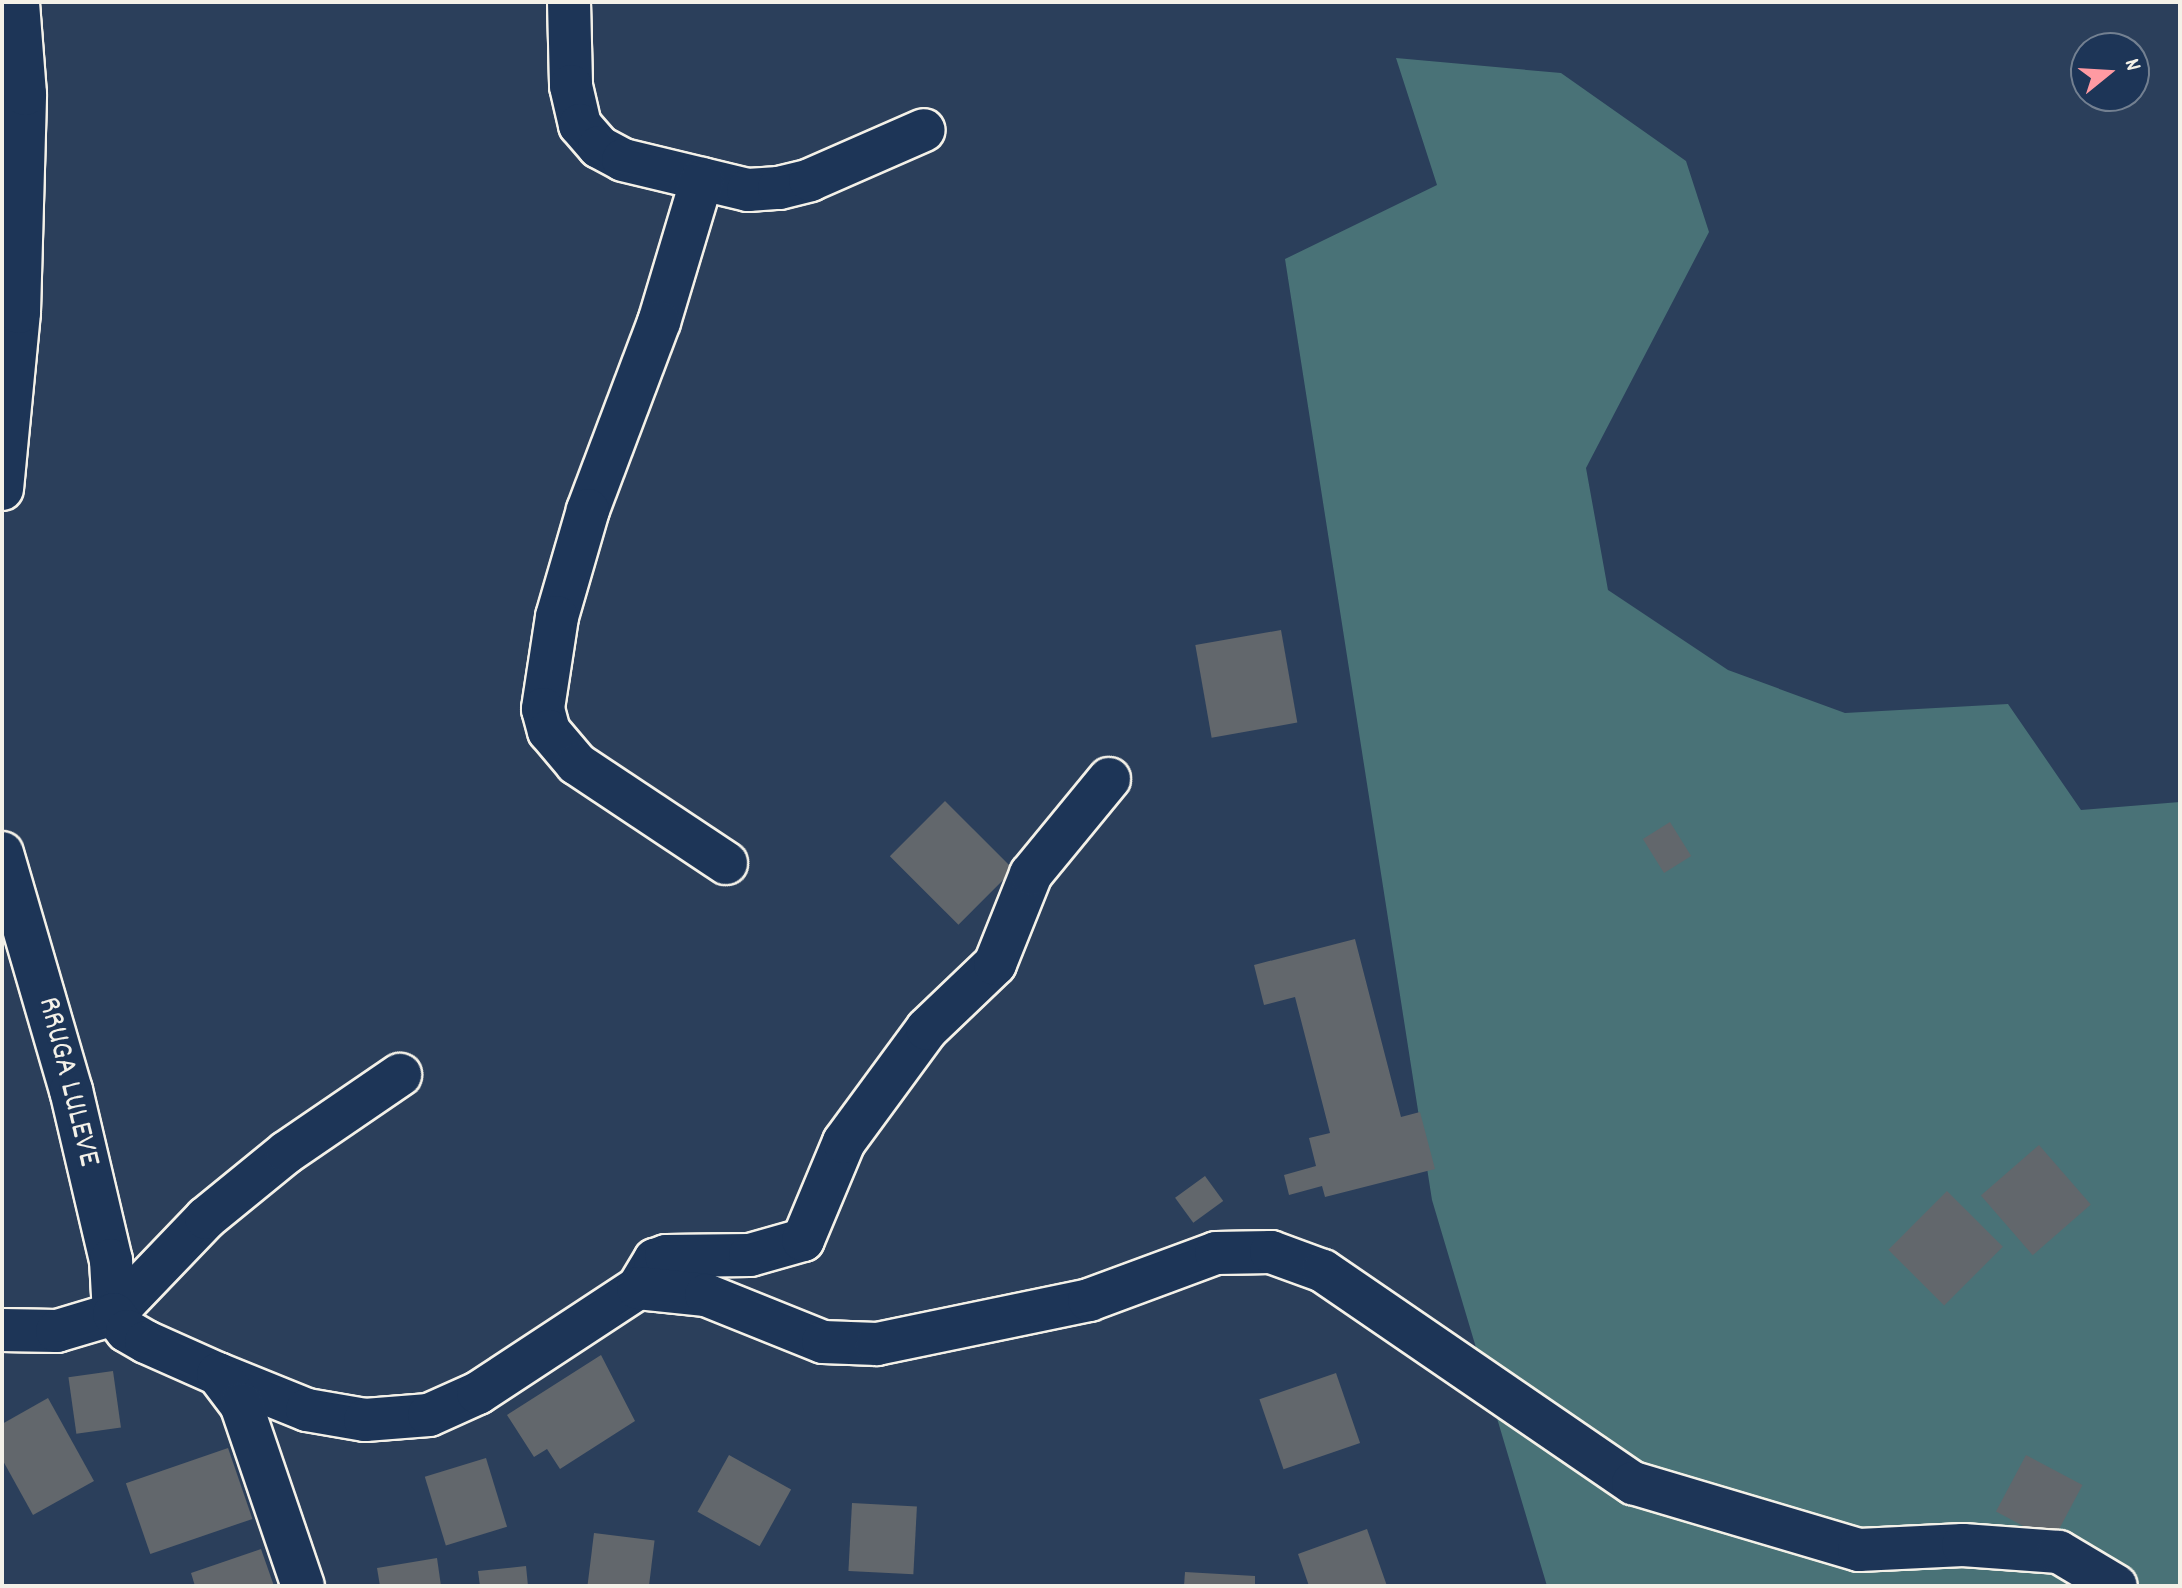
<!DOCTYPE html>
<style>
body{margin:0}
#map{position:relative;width:2182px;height:1588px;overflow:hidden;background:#2b3f5b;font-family:Dekko,sans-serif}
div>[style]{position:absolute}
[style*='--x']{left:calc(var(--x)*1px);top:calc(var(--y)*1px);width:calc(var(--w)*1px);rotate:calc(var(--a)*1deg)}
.green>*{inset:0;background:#497277}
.building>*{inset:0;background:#62676c;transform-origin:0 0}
.roads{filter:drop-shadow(2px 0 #f4f1e8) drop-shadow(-2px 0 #f4f1e8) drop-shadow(0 2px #f4f1e8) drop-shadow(0 -2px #f4f1e8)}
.minor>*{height:42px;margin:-21px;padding:0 21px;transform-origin:21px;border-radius:21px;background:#1d3557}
span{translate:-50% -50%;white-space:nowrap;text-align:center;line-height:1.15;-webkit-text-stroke:6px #1d3557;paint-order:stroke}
.street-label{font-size:32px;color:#f4f1e8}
.frame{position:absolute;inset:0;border:4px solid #f4f1e8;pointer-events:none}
.north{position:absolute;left:2070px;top:32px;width:80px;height:80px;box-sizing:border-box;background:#1d3557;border:2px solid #738091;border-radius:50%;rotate:72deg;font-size:22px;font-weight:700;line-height:32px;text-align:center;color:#f4f1e8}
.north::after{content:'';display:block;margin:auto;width:28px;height:36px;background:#ff9aa2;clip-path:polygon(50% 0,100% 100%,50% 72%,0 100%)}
</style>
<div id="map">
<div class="green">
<i style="clip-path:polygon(1396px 58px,1561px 73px,1686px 161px,1709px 232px,1586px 468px,1608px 590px,1728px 670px,1845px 713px,2008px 704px,2081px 810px,2180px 802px,2180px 1586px,1547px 1586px,1432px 1200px,1285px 259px,1437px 185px)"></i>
</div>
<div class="building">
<i style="left:1281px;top:630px;width:94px;height:87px;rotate:80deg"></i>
<i style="left:945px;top:801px;width:97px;height:78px;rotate:45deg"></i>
<i style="left:1670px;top:822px;width:40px;height:32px;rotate:58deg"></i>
<i style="clip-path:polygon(1355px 939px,1401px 1117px,1420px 1112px,1435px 1169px,1325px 1197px,1322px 1186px,1289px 1195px,1284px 1175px,1316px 1166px,1309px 1138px,1330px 1133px,1295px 997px,1264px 1005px,1254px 965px)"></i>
<i style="left:2039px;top:1145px;width:79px;height:77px;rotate:49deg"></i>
<i style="left:1205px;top:1176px;width:31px;height:37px;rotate:54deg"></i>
<i style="left:1947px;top:1191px;width:79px;height:83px;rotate:45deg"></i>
<i style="clip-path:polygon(601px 1355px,635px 1421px,560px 1469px,547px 1449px,534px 1457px,507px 1415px)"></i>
<i style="left:113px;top:1371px;width:57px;height:45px;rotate:82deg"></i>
<i style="left:1336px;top:1373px;width:74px;height:81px;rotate:71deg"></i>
<i style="clip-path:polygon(48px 1398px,94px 1481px,33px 1515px,2px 1459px,2px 1424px)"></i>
<i style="left:228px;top:1448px;width:75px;height:108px;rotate:71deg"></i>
<i style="left:729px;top:1455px;width:71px;height:65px;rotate:29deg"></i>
<i style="left:2026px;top:1455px;width:64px;height:64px;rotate:28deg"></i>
<i style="left:486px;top:1458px;width:72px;height:64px;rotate:73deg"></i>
<i style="left:852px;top:1503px;width:65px;height:68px;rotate:3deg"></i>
<i style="clip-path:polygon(1367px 1529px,1387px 1586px,1309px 1586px,1298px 1554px)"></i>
<i style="left:594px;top:1533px;width:61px;height:53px;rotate:7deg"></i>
<i style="clip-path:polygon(261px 1549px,274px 1586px,195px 1586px,191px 1573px)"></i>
<i style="clip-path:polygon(437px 1558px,441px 1586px,380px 1586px,377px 1568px)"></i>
<i style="clip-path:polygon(526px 1566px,528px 1586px,480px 1586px,478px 1571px)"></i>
<i style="clip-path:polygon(1185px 1572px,1255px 1576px,1255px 1586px,1184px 1586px)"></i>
</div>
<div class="roads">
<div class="minor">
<i style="--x:569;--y:2;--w:84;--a:88.6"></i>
<i style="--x:571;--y:86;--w:40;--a:77"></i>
<i style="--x:580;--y:125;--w:29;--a:49"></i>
<i style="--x:599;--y:147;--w:27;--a:28"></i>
<i style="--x:623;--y:160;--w:129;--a:13.5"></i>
<i style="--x:748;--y:190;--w:31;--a:-4"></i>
<i style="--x:779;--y:188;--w:32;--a:-14"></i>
<i style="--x:810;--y:180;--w:124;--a:-23.7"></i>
<i style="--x:702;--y:179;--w:149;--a:106.7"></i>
<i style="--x:659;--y:322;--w:201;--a:110.7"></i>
<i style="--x:588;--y:510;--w:111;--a:106.2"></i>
<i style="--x:557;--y:617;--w:93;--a:98.7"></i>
<i style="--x:543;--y:709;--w:23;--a:75"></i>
<i style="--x:549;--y:731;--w:43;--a:49.7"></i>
<i style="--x:577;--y:764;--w:179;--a:33.6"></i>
<i style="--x:2;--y:489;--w:178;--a:-84.5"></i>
<i style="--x:19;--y:312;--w:218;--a:-88.4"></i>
<i style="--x:25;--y:94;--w:92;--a:-94.4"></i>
<i style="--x:2;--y:853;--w:247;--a:73.8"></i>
<i style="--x:71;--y:1090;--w:175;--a:76.8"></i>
<i style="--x:111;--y:1260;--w:54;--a:86.8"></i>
<i style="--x:638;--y:1288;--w:33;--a:-59"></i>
<i style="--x:655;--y:1260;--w:12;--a:-20"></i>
<i style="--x:666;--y:1256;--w:84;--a:-0.7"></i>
<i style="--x:750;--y:1255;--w:55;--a:-15.8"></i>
<i style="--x:803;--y:1240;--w:106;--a:-67.3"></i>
<i style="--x:844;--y:1142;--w:140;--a:-53.7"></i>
<i style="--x:927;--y:1029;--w:94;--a:-43.7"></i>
<i style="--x:995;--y:964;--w:97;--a:-68.2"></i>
<i style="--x:1031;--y:874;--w:123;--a:-50.6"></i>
<i style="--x:114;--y:1314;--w:133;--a:-46.2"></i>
<i style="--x:206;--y:1218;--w:104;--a:-39.2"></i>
<i style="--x:287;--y:1152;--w:137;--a:-34.3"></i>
<i style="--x:2;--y:1330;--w:55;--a:1"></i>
<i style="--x:57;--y:1331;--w:59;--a:-16.6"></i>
<i style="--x:114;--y:1314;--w:21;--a:53"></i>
<i style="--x:127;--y:1331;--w:22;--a:30"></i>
<i style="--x:146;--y:1342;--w:79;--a:24"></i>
<i style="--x:218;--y:1374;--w:96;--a:22"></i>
<i style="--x:307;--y:1410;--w:59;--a:9.8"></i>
<i style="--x:365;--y:1420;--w:64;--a:-4.5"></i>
<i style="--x:429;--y:1415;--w:54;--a:-24.2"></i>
<i style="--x:478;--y:1393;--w:191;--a:-33.3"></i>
<i style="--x:638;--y:1288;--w:68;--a:5.9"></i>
<i style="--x:706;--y:1295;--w:126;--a:21.9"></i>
<i style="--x:823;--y:1342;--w:54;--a:2.1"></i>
<i style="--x:877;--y:1344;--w:217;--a:-11.7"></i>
<i style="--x:1089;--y:1300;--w:135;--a:-20.3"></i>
<i style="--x:1216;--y:1253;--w:55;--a:-1"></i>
<i style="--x:1271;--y:1252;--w:55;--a:20.1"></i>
<i style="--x:1323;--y:1271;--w:376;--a:34.4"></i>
<i style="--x:1633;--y:1483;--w:236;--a:16.5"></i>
<i style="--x:1859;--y:1550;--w:104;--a:-2.8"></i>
<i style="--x:1963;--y:1545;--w:96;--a:4.2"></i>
<i style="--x:2059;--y:1552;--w:66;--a:30.8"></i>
<i style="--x:218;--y:1374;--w:38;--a:53"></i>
<i style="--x:241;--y:1404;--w:192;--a:71.2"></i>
</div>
</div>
<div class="street-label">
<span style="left:67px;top:1082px;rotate:76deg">RRUGA LULEVE</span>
</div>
<div class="frame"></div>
<div class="north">N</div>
</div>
